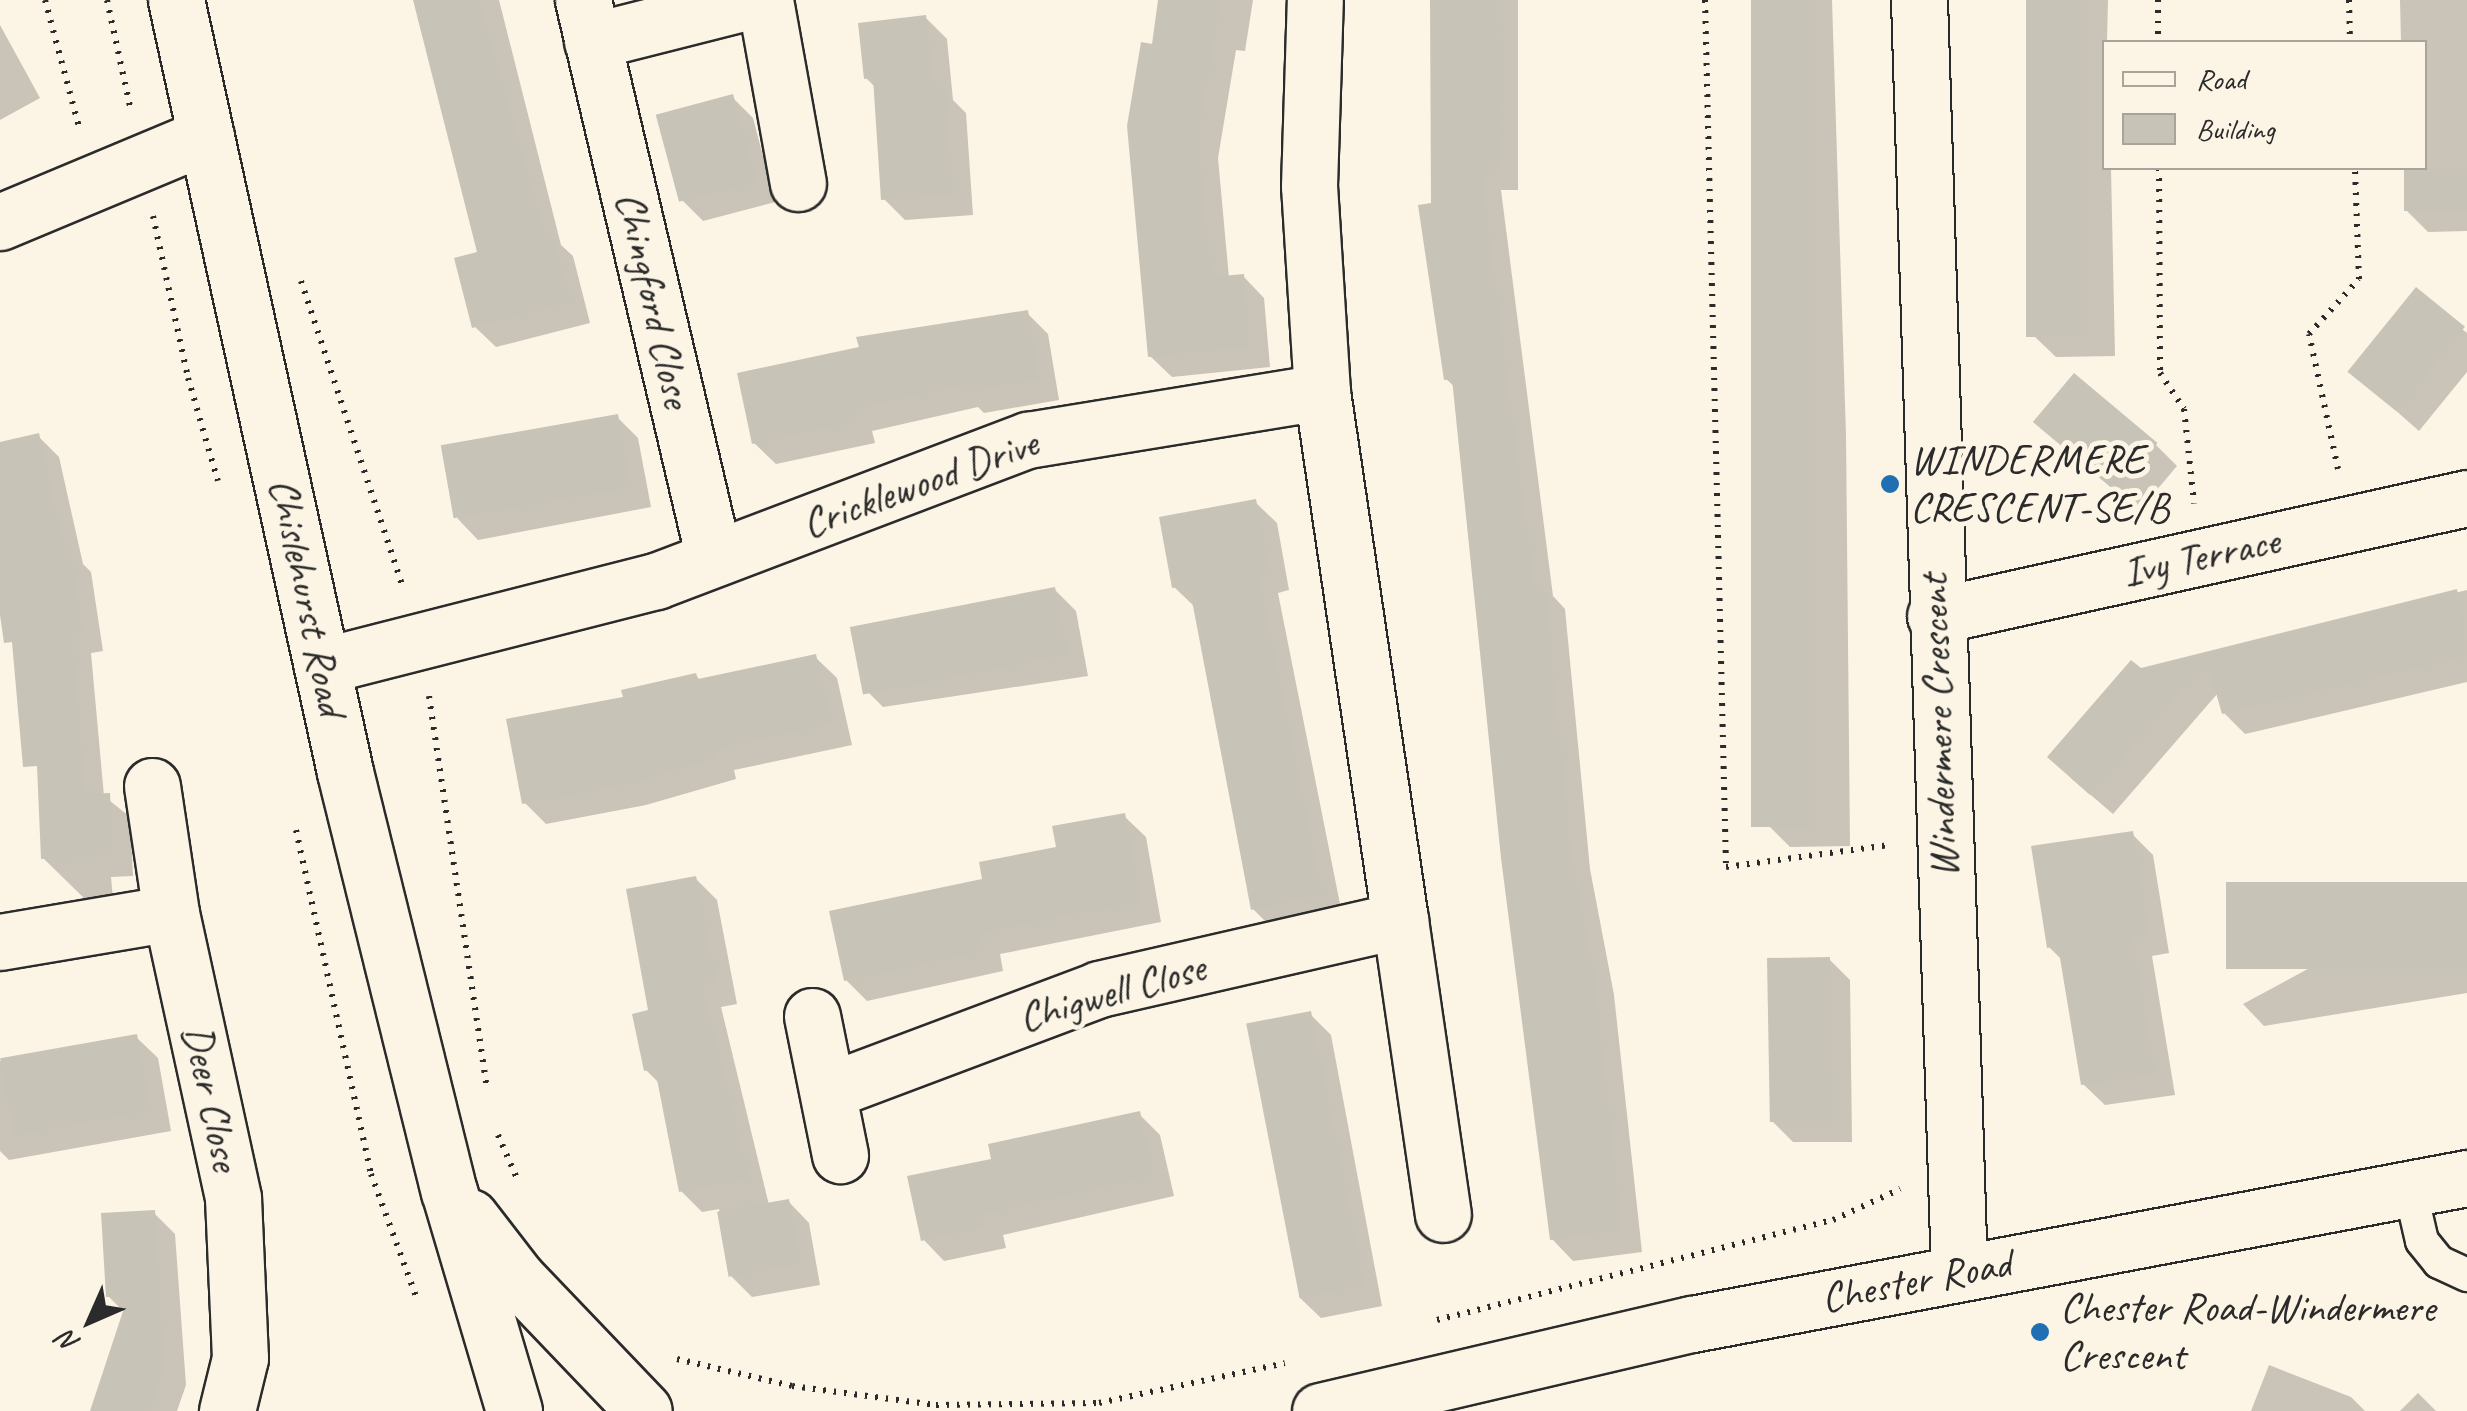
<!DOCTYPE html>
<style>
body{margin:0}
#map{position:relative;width:2467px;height:1411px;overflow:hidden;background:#fcf5e5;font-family:Caveat,sans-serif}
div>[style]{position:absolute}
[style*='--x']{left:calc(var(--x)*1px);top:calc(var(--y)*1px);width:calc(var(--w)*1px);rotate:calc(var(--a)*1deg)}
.shadow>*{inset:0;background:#0003}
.building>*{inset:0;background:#c8c3b7;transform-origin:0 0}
.path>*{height:6px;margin-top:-3px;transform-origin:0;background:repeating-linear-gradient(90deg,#2b2b2b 0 2.5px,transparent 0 10.5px)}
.roads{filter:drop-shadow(2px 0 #2b2b2b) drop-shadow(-2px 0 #2b2b2b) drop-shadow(0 2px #2b2b2b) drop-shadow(0 -2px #2b2b2b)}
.service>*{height:32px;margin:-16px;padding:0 16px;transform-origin:16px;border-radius:16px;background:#fcf5e5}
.minor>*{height:55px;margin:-27.5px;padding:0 27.5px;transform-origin:27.5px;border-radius:27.5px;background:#fcf5e5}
.primary>*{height:55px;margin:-27.5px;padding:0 27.5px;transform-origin:27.5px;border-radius:27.5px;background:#fcf5e5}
.dots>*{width:28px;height:28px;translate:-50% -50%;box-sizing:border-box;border:5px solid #fcf5e5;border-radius:50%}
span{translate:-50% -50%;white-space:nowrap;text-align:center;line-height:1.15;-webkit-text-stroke:10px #fcf5e5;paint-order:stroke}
.street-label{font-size:42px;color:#2b2b2b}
.poi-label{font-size:42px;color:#2b2b2b}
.left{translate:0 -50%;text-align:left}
.legend{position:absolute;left:2102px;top:40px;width:325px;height:130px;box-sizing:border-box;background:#fcf5e5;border:2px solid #a8a49b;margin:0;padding:12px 18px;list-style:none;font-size:30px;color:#2b2b2b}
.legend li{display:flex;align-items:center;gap:20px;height:50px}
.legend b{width:50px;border:2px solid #a8a49b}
.north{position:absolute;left:40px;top:1271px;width:100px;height:100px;-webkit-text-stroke:8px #fcf5e5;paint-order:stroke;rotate:225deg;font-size:28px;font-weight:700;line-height:40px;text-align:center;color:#2b2b2b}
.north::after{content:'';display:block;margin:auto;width:35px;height:45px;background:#2b2b2b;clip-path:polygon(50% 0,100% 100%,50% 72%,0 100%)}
</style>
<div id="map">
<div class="shadow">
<i style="clip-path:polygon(416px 0,499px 0,561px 245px,573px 256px,590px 323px,496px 347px,474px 326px,480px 254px)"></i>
<i style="clip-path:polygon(1162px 0,1253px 0,1245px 51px,1236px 50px,1218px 158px,1229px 278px,1243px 276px,1264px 298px,1270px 367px,1172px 377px,1150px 356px,1154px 47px)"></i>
<i style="clip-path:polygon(1433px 0,1518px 0,1518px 190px,1501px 190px,1553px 596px,1565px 609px,1590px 869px,1614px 995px,1642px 1252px,1573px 1261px,1552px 1239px,1456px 388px,1446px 379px,1433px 205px)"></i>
<i style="clip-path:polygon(1751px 0,1832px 0,1846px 435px,1850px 846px,1790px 847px,1769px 826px)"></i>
<i style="clip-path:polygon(2028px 0,2108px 0,2104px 168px,2111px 168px,2115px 356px,2056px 357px,2034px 336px)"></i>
<i style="clip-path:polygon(2400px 0,2467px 0,2467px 231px,2428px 232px,2406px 210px,2405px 168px,2424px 168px,2424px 42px,2401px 42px)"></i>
<i style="clip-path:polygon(926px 18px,947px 39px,953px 100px,966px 113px,973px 215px,905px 220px,884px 199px,876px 88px,866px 78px)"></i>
<i style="clip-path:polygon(0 25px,40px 98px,0 120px)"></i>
<i style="clip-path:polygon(732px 97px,753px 118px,775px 202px,703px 221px,682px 200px)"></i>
<i style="clip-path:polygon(2416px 291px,2467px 333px,2467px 372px,2419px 431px,2351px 371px)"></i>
<i style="clip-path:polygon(1027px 313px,1048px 334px,1059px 400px,984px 413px,978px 407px,872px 431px,875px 443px,776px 464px,754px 443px,862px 349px)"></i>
<i style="clip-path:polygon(617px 417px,638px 438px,651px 507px,478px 540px,457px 518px)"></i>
<i style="clip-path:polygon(2037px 422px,2156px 445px,2177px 466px,2139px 511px)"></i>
<i style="clip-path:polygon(38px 436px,59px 457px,83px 564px,91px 572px,103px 651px,91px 653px,104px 796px,130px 817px,133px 876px,111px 877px,113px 899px,89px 903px,43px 858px,51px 808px,0 589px,0 445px)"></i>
<i style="clip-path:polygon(1255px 502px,1277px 523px,1289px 590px,1278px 593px,1342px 914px,1274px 930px,1253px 909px,1197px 609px,1174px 587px)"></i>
<i style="clip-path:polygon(1054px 589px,1076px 611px,1088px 676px,883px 707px,862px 686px)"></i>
<i style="clip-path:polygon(2467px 590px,2467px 682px,2245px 734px,2224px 713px,2218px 693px,2113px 814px,2071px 778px,2140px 671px)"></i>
<i style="clip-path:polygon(815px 657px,837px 678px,852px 745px,734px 770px,736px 779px,646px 805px,546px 824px,525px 803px,626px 699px,696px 676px,701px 681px)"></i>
<i style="clip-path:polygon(1124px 816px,1146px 837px,1161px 922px,1000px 954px,1003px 971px,867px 1001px,846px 980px,985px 881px)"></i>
<i style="clip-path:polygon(2132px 834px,2153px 855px,2169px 953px,2152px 956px,2175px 1095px,2105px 1105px,2083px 1084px,2063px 961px,2049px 947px)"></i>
<i style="clip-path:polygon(696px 879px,717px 900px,737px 1004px,721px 1007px,769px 1205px,788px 1201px,809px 1223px,820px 1285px,752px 1297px,731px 1276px,719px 1209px,702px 1212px,681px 1191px,660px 1084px,646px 1070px,651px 1012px)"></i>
<i style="clip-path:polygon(2467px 883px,2467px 993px,2264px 1026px,2243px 1004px)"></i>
<i style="clip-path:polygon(1829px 959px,1850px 980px,1852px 1142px,1793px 1142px,1772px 1121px)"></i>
<i style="clip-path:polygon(1310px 1014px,1331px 1035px,1382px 1306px,1321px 1318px,1299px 1297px)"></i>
<i style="clip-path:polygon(136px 1037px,158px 1058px,171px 1131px,9px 1160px,0 1151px,0 1061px)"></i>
<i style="clip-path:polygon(1139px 1114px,1160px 1135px,1174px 1196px,1003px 1235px,1006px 1248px,944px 1261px,923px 1239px,994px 1161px)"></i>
<i style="clip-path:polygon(154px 1213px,175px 1234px,186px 1385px,177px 1411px,101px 1411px,125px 1313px,108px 1296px)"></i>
<i style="clip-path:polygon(2269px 1365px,2351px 1397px,2365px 1411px,2251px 1411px)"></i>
<i style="clip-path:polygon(2418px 1393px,2436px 1411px,2400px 1411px)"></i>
</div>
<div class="building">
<i style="clip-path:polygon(413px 0,479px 0,545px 234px,552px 232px,571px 302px,472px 328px,454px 258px,477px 252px)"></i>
<i style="clip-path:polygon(1158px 0,1221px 0,1198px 135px,1211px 277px,1244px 274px,1250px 346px,1148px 357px,1127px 126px,1141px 42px,1152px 44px)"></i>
<i style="clip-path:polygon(1430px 0,1497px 0,1498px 170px,1481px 170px,1534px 586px,1545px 585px,1570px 846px,1594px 972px,1622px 1231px,1550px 1240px,1501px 858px,1452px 379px,1444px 380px,1418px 205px,1431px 203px)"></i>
<i style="left:1751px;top:0;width:64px;height:827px"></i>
<i style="left:2026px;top:0;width:62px;height:337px"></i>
<i style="clip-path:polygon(926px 15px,935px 90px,946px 89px,953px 195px,881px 200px,873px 78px,864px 79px,858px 23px)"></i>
<i style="left:733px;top:94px;width:90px;height:80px;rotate:75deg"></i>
<i style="left:2404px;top:168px;width:63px;height:43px"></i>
<i style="left:2416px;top:287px;width:63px;height:109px;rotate:39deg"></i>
<i style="clip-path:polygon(1028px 310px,1039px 379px,961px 393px,959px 386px,853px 410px,855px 422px,752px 444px,737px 373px,859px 347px,856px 337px)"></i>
<i style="left:2074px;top:373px;width:109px;height:64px;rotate:40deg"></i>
<i style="left:618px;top:414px;width:74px;height:180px;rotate:80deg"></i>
<i style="clip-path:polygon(39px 433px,64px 549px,70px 548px,83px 631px,71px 632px,86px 794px,110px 793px,113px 855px,41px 859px,37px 766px,23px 767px,12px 642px,4px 643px,0 615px,0 442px)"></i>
<i style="clip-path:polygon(1256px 499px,1270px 570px,1258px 572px,1323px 894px,1251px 910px,1189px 585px,1172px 588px,1159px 517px)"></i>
<i style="left:1055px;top:587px;width:69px;height:209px;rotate:79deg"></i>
<i style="clip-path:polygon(2457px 589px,2467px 656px,2222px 714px,2207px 661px,2090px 795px,2047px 757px,2131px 660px,2141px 668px)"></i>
<i style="clip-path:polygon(816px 654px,832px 724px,714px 749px,716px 758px,624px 785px,522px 804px,506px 719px,623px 697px,621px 690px,696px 673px,698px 679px)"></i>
<i style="clip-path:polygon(1125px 813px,1141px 901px,980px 933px,984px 951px,844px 981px,829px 911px,982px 879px,979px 862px,1056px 847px,1052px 826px)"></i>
<i style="clip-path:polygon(2133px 831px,2149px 933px,2132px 935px,2155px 1074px,2081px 1085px,2058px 946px,2047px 948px,2031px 846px)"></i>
<i style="clip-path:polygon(696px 876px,717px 983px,702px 986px,749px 1179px,679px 1192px,655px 1069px,644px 1071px,632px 1014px,648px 1010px,626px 889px)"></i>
<i style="left:2467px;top:882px;width:87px;height:241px;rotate:90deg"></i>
<i style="left:1830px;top:957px;width:164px;height:63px;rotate:89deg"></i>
<i style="left:1311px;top:1011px;width:279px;height:66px;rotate:79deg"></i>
<i style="left:137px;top:1034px;width:78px;height:139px;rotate:80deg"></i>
<i style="clip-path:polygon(1140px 1111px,1154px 1175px,983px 1214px,986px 1227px,921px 1241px,907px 1176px,991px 1159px,988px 1144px)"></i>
<i style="left:789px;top:1199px;width:66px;height:73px;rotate:80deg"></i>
<i style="clip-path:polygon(155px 1210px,164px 1367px,150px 1411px,90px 1411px,128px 1296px,106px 1297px,101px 1213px)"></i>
</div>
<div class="path">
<i style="--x:45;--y:0;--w:131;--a:75"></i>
<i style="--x:107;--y:0;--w:108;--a:77.8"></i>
<i style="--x:1705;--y:0;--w:867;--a:88.61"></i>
<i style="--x:1726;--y:867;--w:163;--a:-7.7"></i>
<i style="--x:2158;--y:0;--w:42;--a:90"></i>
<i style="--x:2349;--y:0;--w:42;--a:88.6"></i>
<i style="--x:2159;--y:168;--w:205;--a:89.7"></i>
<i style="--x:2160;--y:373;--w:43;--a:56.3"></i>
<i style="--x:2184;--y:409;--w:95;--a:83.9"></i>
<i style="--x:153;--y:216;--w:166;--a:77.8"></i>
<i style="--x:188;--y:378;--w:107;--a:73.8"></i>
<i style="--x:301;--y:281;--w:323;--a:71.6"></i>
<i style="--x:2338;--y:469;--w:138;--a:-102.1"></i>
<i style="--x:2309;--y:334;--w:74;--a:-47.7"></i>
<i style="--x:2359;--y:279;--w:111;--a:-92.1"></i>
<i style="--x:429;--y:696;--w:397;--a:81.6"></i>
<i style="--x:296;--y:830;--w:352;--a:77.7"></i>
<i style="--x:371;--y:1174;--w:130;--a:69.8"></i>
<i style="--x:498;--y:1135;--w:52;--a:66.4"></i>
<i style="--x:1437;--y:1320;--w:408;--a:-14.2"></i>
<i style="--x:1833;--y:1220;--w:74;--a:-24.8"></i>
<i style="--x:677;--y:1359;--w:118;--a:13.2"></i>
<i style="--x:792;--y:1386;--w:145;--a:7.5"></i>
<i style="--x:936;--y:1405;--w:163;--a:-0.7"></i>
<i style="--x:1099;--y:1403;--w:190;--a:-12.1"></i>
</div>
<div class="roads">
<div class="service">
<i style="--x:2410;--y:1189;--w:53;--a:77"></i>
<i style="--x:2422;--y:1241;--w:27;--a:51"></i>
<i style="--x:2439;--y:1262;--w:31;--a:25"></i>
</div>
<div class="minor">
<i style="--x:176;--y:0;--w:790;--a:77.65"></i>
<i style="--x:345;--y:772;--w:432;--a:76.1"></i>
<i style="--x:449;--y:1191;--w:229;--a:73.5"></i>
<i style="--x:583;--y:0;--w:573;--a:76.79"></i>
<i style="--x:765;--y:0;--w:186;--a:79.8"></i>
<i style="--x:1919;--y:0;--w:1274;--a:88.2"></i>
<i style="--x:592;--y:41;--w:167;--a:-14.2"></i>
<i style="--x:0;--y:222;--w:223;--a:-22.7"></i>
<i style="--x:1935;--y:616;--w:545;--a:-12.51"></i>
<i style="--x:322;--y:666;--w:345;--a:-14.3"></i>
<i style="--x:656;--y:581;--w:398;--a:-20.8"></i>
<i style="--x:1028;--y:440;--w:298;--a:-9.3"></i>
<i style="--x:1322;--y:392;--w:206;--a:-93.6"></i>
<i style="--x:1309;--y:186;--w:186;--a:-88.2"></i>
<i style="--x:152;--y:786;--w:128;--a:81.5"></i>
<i style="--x:171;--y:913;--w:292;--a:77.7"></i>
<i style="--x:233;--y:1198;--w:160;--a:87.5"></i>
<i style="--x:240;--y:1358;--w:55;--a:103.8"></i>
<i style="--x:1400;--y:920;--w:297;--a:81.7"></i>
<i style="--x:0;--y:942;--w:173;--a:-9.6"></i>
<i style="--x:812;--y:1016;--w:142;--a:78.6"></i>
<i style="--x:831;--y:1090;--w:286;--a:-20.6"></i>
<i style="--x:1099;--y:989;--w:309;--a:-12.9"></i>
<i style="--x:1400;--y:920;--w:534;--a:-98.4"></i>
<i style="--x:470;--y:1217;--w:78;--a:52.3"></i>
<i style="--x:518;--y:1279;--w:182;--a:46.3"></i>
</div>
<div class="primary">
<i style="--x:1320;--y:1411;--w:382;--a:-13.2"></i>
<i style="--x:1692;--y:1324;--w:789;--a:-10.67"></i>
</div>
</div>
<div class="dots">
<i style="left:1890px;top:484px;background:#1f6fb2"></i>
<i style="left:2040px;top:1332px;background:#1f6fb2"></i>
</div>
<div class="street-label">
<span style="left:653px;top:300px;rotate:77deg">Chingford Close</span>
<span style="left:920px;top:484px;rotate:-20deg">Cricklewood Drive</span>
<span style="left:2201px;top:557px;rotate:-12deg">Ivy Terrace</span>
<span style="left:307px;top:597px;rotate:78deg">Chislehurst Road</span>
<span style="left:1939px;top:726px;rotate:-92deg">Windermere Crescent</span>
<span style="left:1112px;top:993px;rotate:-16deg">Chigwell Close</span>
<span style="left:211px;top:1098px;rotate:78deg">Deer Close</span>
<span style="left:1916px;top:1281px;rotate:-11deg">Chester Road</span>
</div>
<div class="poi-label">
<span class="left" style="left:1910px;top:484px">WINDERMERE<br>CRESCENT-SE/B</span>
<span class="left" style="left:2060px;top:1332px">Chester Road-Windermere<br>Crescent</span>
</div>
<ul class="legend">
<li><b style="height:12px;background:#fcf5e5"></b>Road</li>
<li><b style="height:28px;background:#c8c3b7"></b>Building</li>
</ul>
<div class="north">N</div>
</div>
